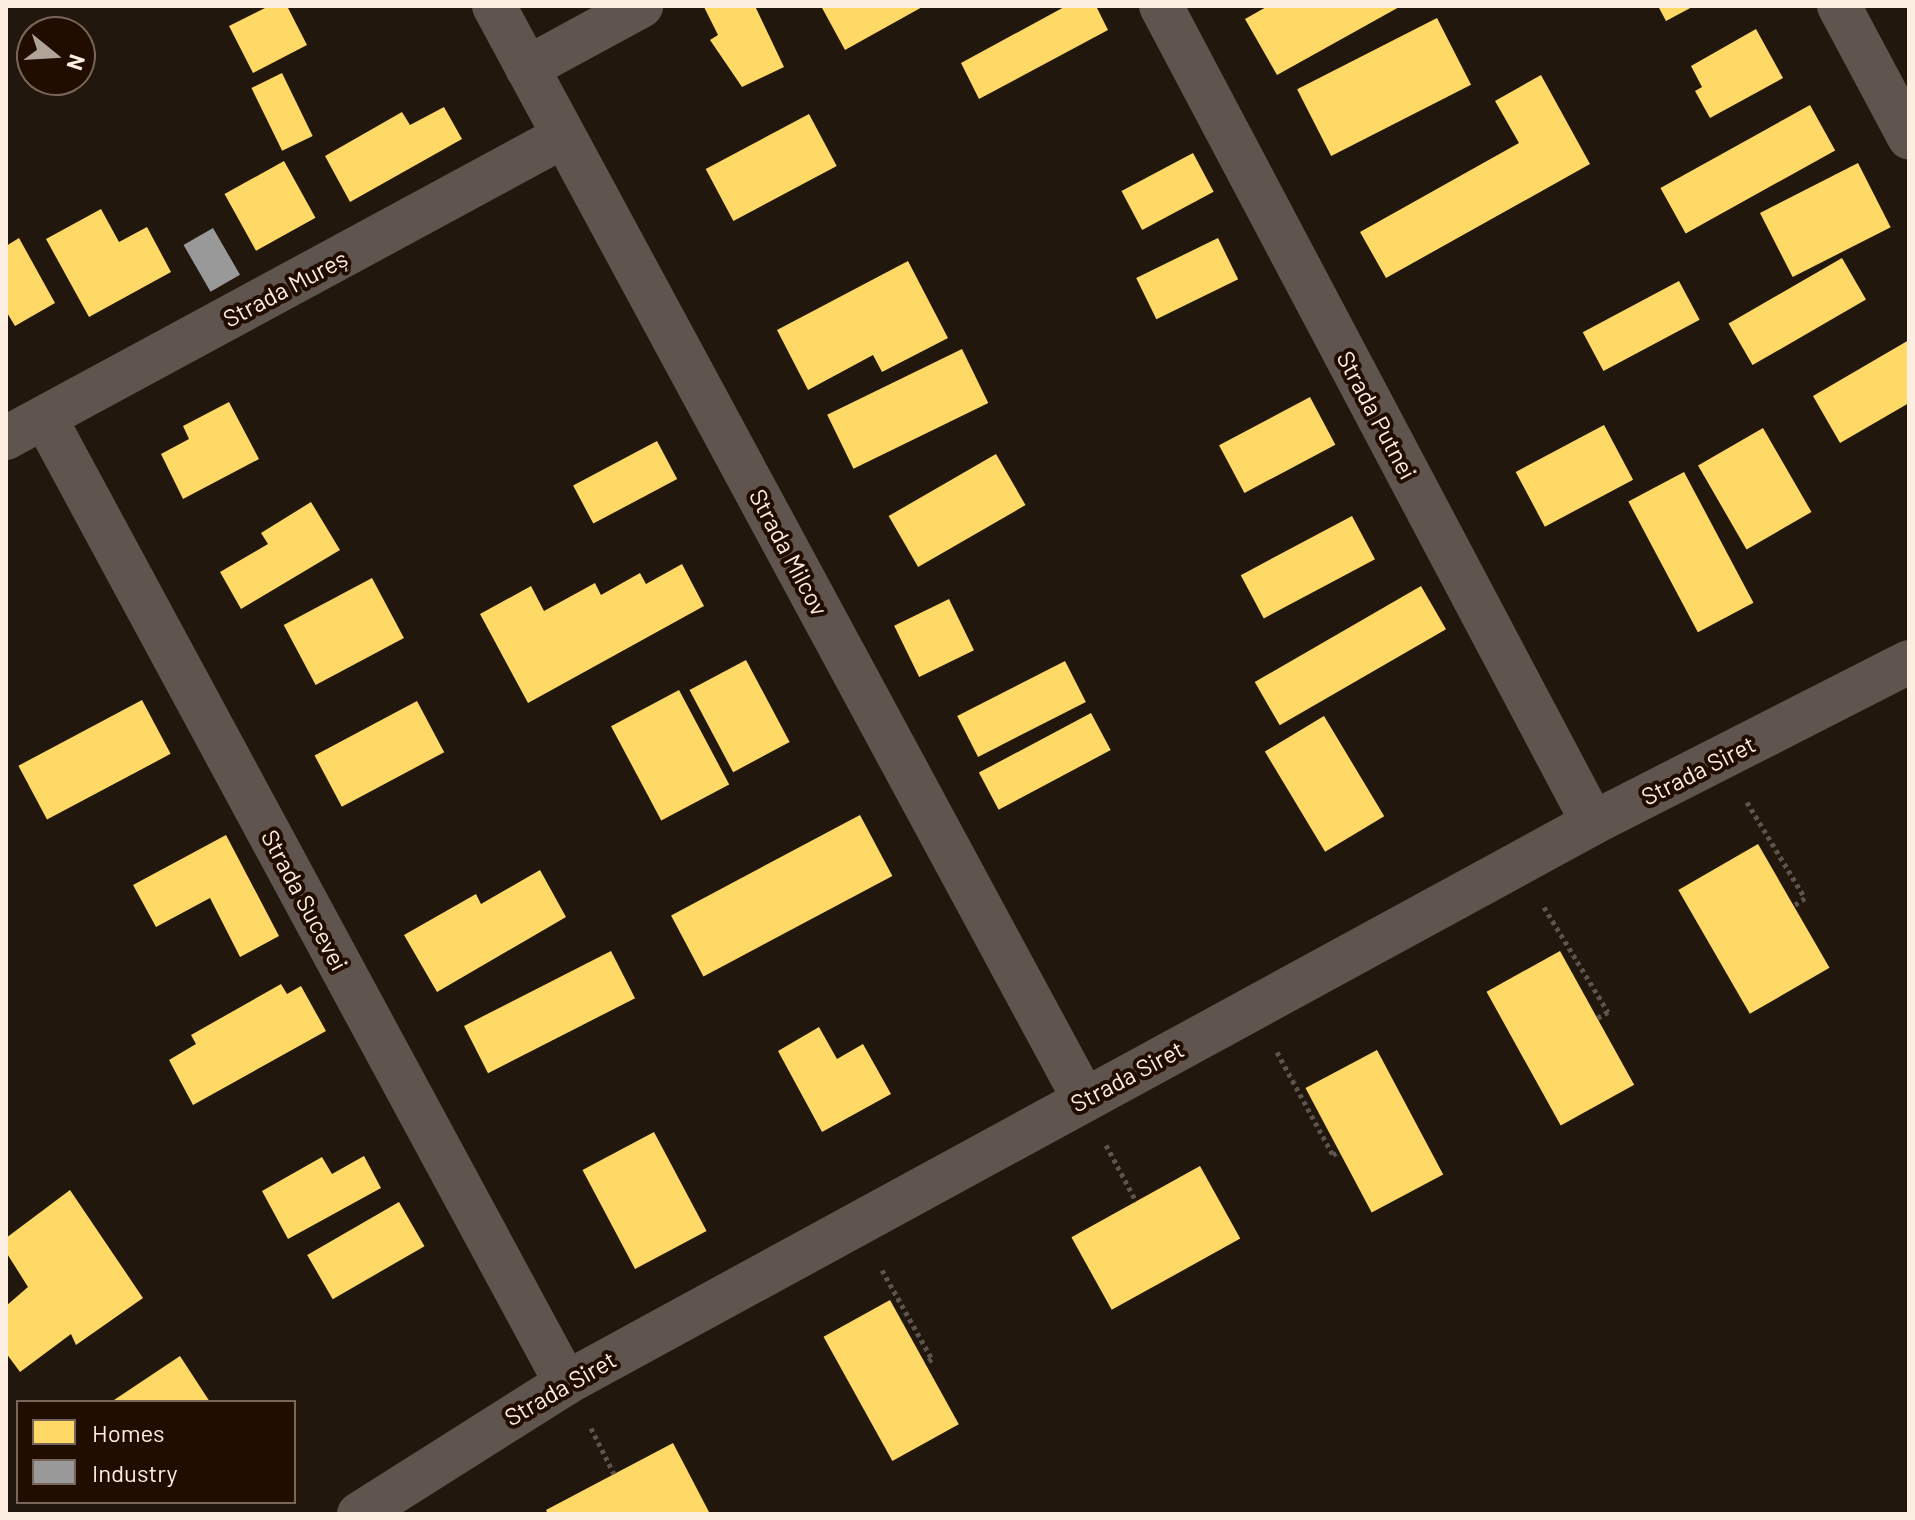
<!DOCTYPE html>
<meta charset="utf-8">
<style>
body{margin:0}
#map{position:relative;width:1915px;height:1520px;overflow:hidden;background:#22170d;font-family:Barlow,sans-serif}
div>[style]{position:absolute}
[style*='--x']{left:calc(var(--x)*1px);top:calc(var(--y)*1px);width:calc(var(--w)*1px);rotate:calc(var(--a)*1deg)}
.homes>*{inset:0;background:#ffd966;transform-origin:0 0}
.industry>*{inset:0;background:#999;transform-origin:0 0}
.path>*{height:5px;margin-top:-2.5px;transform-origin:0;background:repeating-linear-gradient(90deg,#5d544e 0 4px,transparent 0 8px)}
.minor>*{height:44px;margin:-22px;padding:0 22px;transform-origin:22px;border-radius:22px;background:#5f554e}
span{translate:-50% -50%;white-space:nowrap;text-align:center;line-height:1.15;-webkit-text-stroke:8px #210c00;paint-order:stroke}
.street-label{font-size:24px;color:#fdeee2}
.frame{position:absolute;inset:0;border:8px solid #fdeee2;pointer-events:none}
.legend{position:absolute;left:16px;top:1400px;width:280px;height:104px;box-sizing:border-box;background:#210c00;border:2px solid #79665a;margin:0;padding:10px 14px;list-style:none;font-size:24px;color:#fdeee2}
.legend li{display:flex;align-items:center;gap:16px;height:40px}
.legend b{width:40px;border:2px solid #79665a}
.north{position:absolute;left:16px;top:16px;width:80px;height:80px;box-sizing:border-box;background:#210c00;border:2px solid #79665a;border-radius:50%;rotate:108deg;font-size:22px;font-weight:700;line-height:32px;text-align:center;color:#fdeee2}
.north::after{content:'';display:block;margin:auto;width:28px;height:36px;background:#b0a397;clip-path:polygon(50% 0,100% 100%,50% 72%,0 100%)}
</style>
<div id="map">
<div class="homes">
<i style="clip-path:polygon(269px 6px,287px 6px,307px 45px,253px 73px,229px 26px)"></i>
<i style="clip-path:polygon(755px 6px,784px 67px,742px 87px,710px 40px,718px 35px,704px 7px)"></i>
<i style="clip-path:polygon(821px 6px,924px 6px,845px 50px)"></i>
<i style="clip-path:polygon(1066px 6px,1096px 6px,1108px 30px,979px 99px,961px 63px)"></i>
<i style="clip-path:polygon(1268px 6px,1401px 6px,1277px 75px,1245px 19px)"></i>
<i style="clip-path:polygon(1658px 6px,1694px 6px,1666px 21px)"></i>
<i style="left:1437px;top:18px;width:75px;height:157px;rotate:63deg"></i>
<i style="clip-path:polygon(1756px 29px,1783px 78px,1710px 118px,1695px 91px,1702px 87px,1691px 66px)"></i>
<i style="left:282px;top:73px;width:70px;height:34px;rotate:64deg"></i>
<i style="clip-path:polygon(1541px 75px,1590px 164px,1386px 278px,1360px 232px,1519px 143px,1495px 101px)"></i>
<i style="left:1810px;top:105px;width:52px;height:171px;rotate:61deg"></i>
<i style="clip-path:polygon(444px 107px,462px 139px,350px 202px,325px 156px,402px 112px,410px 125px)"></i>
<i style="left:809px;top:114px;width:59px;height:117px;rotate:62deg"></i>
<i style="left:1193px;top:153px;width:44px;height:81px;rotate:62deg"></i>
<i style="left:284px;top:161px;width:65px;height:68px;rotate:61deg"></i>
<i style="left:1858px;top:163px;width:72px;height:110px;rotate:63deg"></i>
<i style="clip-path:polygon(101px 209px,119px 242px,147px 227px,171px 272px,89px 317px,46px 239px)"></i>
<i style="clip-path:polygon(19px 238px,55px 303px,15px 326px,6px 311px,6px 246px)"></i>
<i style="left:1218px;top:238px;width:46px;height:91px;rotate:64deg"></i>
<i style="left:1842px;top:258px;width:48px;height:131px;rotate:60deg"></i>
<i style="clip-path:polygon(908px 261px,948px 338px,882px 372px,873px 355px,808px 390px,777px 330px)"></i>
<i style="left:1679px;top:281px;width:44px;height:109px;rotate:62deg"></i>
<i style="clip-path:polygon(1909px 340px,1909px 403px,1840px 443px,1813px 396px)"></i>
<i style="left:962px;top:349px;width:60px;height:150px;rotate:64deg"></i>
<i style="left:1310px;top:397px;width:54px;height:103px;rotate:62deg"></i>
<i style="clip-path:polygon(229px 402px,259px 459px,183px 499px,161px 454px,189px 439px,183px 426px)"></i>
<i style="left:1604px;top:425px;width:62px;height:100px;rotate:62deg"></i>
<i style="left:1763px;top:428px;width:97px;height:75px;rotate:60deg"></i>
<i style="left:657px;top:441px;width:43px;height:95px;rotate:62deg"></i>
<i style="left:996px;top:454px;width:59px;height:124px;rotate:60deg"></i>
<i style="left:1684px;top:472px;width:148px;height:63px;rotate:62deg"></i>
<i style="clip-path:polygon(311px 502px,340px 550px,241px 609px,220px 572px,268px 544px,261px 533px)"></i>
<i style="left:1352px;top:516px;width:49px;height:126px;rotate:62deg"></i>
<i style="clip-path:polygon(682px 564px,704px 606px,528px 703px,480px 614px,531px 586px,544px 611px,595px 583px,601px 595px,640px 573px,646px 584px)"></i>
<i style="left:372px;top:578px;width:68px;height:100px;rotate:62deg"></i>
<i style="left:1421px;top:586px;width:50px;height:192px;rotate:60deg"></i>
<i style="left:949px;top:599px;width:57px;height:61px;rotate:64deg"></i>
<i style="left:746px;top:660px;width:93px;height:64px;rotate:62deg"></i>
<i style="left:1065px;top:661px;width:46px;height:121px;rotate:63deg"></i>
<i style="left:679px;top:690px;width:107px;height:77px;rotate:62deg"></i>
<i style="left:142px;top:700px;width:61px;height:140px;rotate:62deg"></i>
<i style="left:417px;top:701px;width:58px;height:116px;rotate:62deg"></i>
<i style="left:1091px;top:713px;width:42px;height:127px;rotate:62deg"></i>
<i style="left:1324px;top:716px;width:117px;height:69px;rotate:59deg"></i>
<i style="left:860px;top:815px;width:69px;height:214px;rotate:62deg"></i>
<i style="clip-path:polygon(226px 835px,279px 936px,240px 957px,210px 898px,156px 927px,133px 885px)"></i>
<i style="left:1758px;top:844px;width:143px;height:92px;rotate:60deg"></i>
<i style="clip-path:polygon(540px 870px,566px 917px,437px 992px,404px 935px,476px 894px,481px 904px)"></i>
<i style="left:611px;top:951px;width:53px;height:165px;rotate:63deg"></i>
<i style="left:1560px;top:951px;width:153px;height:84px;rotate:61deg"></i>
<i style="clip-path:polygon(281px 984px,287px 994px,301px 986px,326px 1031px,193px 1105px,169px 1060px,196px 1044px,191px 1035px)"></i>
<i style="clip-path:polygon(819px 1027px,837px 1059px,863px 1044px,891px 1094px,822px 1132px,778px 1051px)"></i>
<i style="left:1377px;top:1050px;width:141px;height:81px;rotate:62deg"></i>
<i style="left:654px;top:1132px;width:112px;height:81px;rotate:62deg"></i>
<i style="clip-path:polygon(364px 1156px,381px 1188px,288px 1239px,262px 1191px,322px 1157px,332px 1174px)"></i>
<i style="left:1200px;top:1166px;width:83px;height:147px;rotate:61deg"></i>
<i style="clip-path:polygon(70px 1190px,143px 1298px,76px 1345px,71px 1334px,20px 1372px,6px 1353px,6px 1306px,28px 1287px,6px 1252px,6px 1238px)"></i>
<i style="left:399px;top:1202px;width:51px;height:106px;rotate:60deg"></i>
<i style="left:890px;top:1300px;width:142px;height:76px;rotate:61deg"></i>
<i style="clip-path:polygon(180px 1356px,210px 1402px,111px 1402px)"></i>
<i style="clip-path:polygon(673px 1443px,709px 1512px,548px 1514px,546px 1510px)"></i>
</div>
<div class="industry">
<i style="left:213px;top:228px;width:54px;height:34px;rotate:60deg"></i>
</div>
<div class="path">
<i style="--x:1747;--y:802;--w:112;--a:58.9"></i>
<i style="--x:1805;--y:898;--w:14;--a:146"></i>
<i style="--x:1544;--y:907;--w:123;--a:58.6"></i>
<i style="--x:1608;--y:1012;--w:13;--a:151"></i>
<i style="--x:1277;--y:1052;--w:117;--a:61.5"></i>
<i style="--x:1333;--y:1155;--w:7;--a:-34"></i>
<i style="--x:1106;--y:1145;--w:64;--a:61.8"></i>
<i style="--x:882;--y:1270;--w:102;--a:60.7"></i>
<i style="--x:932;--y:1359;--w:8;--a:150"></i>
<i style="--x:591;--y:1428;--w:51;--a:63.4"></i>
</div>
<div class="minor">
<i style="--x:494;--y:6;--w:1242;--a:61.64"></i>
<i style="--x:1161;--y:6;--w:924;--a:62.13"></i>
<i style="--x:1839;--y:6;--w:149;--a:61.9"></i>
<i style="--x:527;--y:68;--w:130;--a:-28.5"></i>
<i style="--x:45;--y:418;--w:1097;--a:61.64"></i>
<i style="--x:6;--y:438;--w:634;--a:-28.42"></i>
<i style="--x:359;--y:1514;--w:245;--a:-32.3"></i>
<i style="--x:566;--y:1383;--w:1170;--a:-28.6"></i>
<i style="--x:1593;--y:823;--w:355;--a:-27"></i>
</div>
<div class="street-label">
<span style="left:285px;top:288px;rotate:-28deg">Strada Mureș</span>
<span style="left:1377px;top:415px;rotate:62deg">Strada Putnei</span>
<span style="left:789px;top:552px;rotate:62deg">Strada Milcov</span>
<span style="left:1698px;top:770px;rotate:-27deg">Strada Siret</span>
<span style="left:305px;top:900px;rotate:62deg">Strada Sucevei</span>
<span style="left:1127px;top:1076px;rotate:-28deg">Strada Siret</span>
<span style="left:560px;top:1388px;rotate:-30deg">Strada Siret</span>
</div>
<div class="frame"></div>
<ul class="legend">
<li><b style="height:22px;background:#ffd966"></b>Homes</li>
<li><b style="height:22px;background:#999"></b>Industry</li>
</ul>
<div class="north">N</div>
</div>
